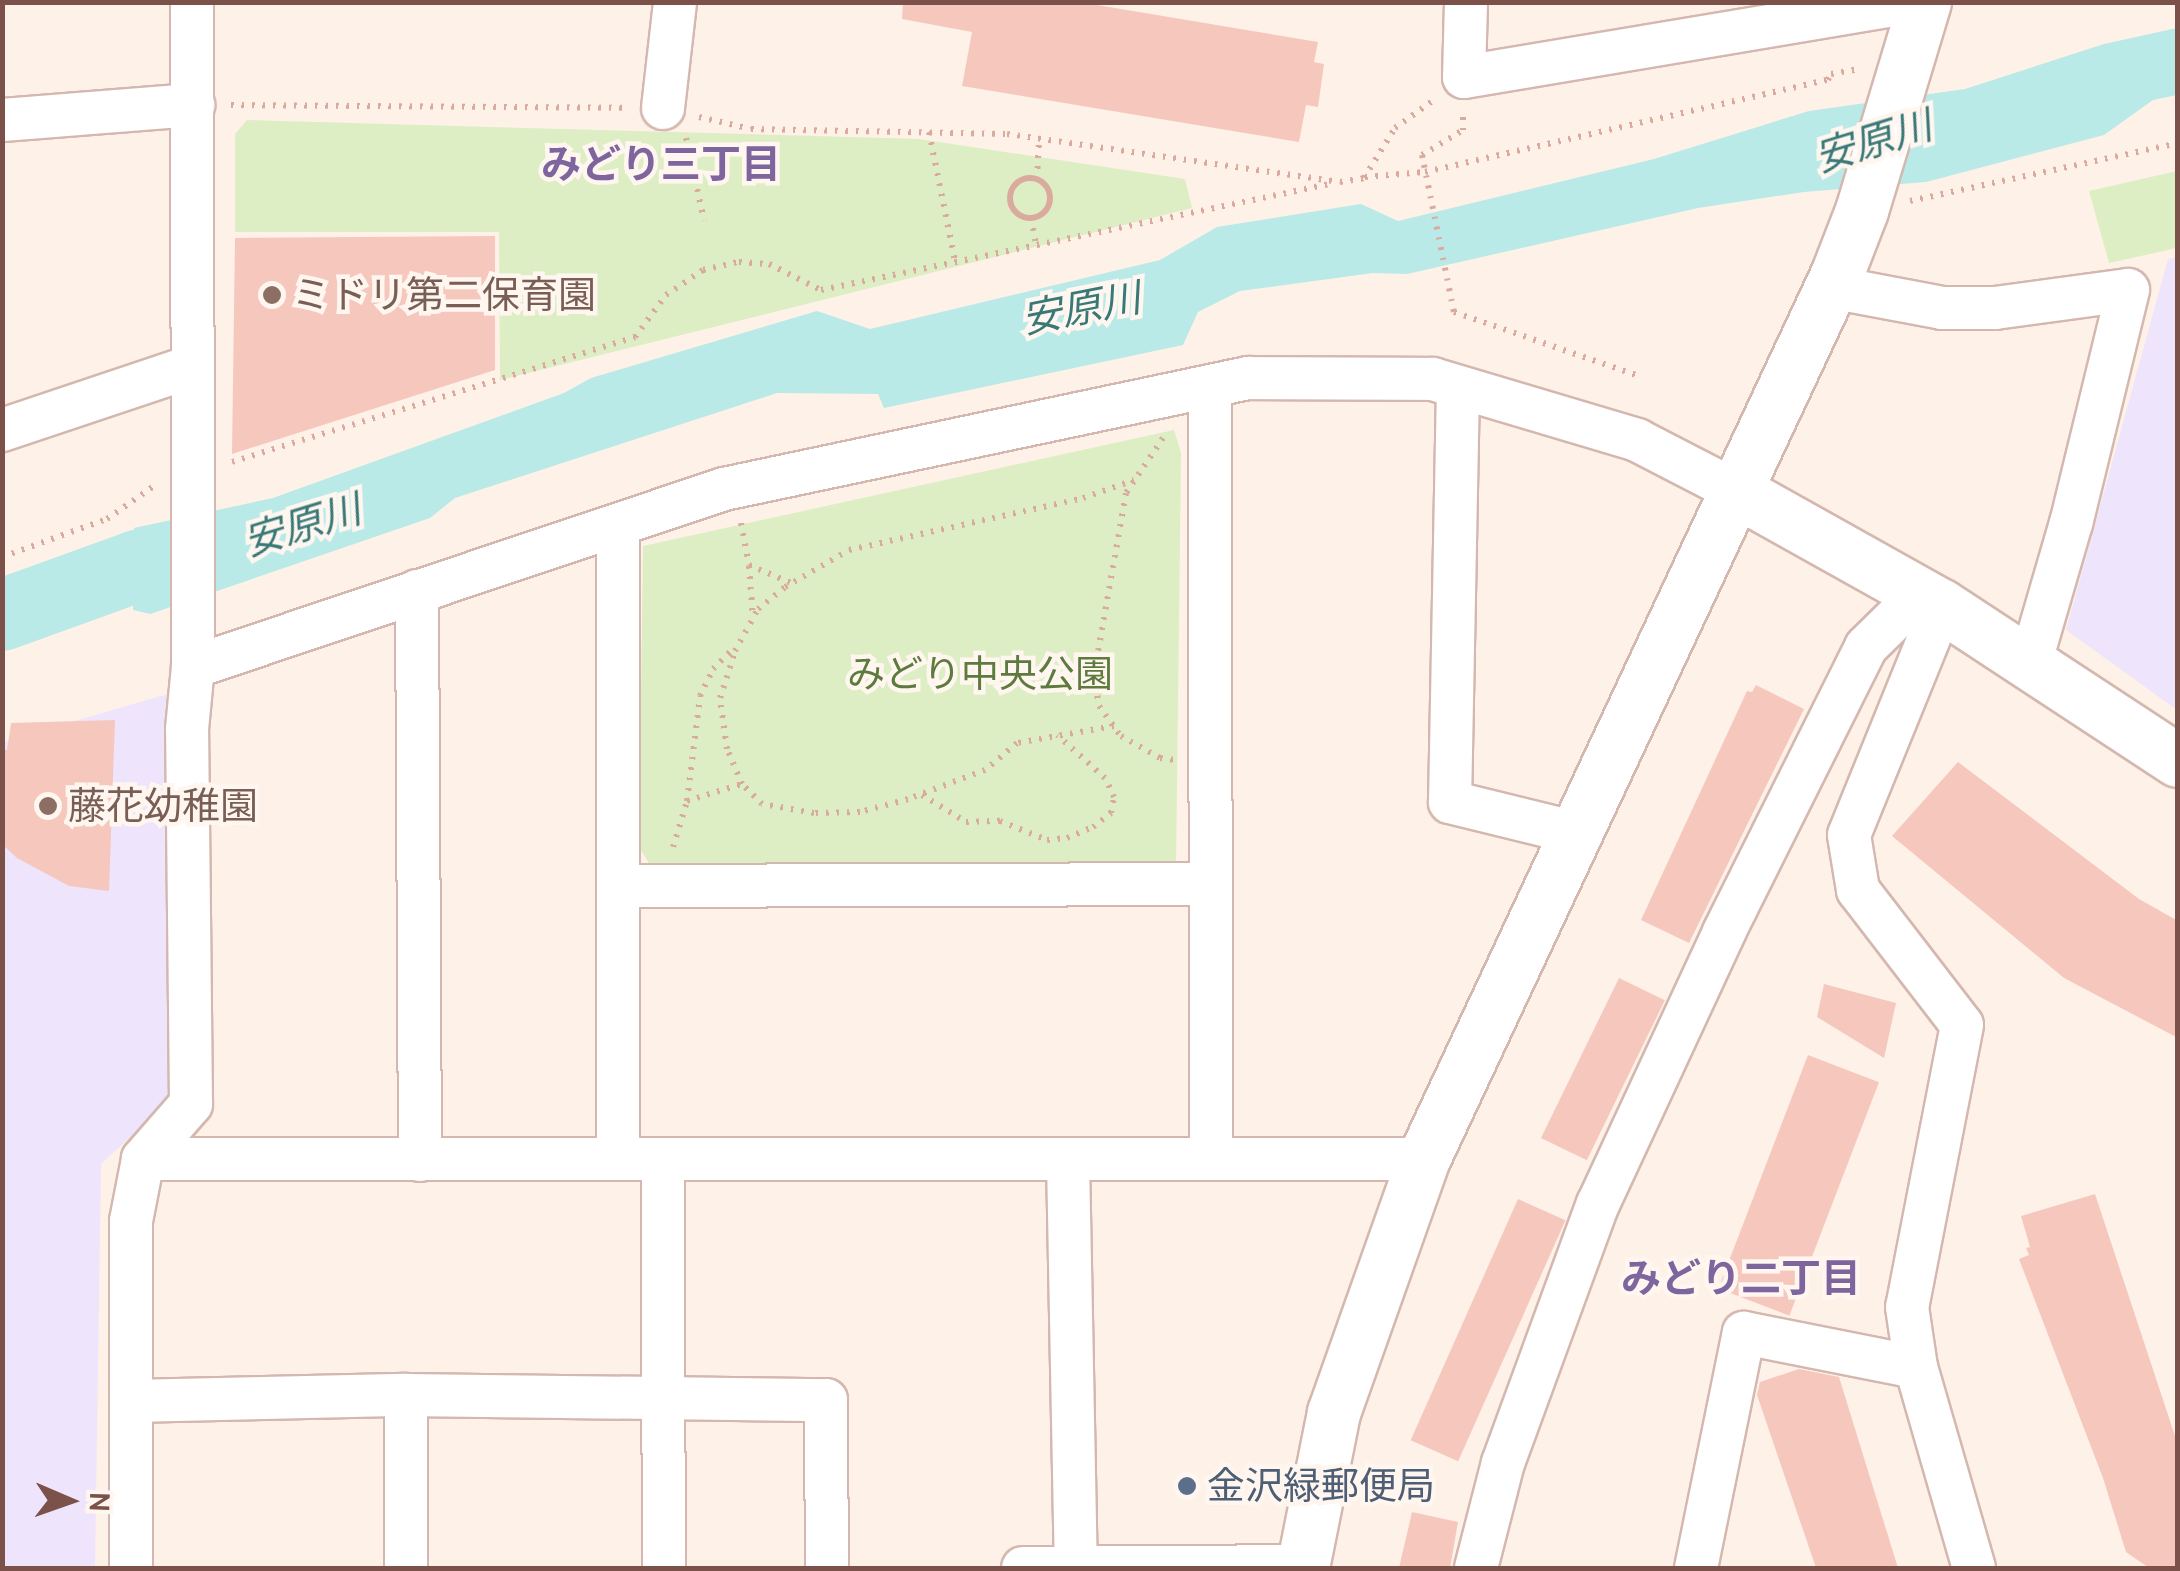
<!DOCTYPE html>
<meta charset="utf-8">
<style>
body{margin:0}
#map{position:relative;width:2180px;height:1571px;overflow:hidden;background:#fef1e8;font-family:Cabin,"Noto Sans JP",sans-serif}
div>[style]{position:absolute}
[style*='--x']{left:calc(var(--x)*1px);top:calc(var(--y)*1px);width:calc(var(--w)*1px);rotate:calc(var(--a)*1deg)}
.education>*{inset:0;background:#eee4fb}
.green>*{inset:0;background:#ddeec4}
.water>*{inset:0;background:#baeae7}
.river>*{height:72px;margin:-36px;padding:0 36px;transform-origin:36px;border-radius:36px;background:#baeae7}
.building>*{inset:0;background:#f6c8bd;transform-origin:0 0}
.path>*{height:6px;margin-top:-3px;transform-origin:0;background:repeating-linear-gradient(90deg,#dbaa9f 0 2.5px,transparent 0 10.5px)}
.path>.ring{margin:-3px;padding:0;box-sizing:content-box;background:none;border:6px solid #dbaa9f;border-radius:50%}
.roads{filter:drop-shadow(2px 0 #d4b8af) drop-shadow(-2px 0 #d4b8af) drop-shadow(0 2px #d4b8af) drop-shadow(0 -2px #d4b8af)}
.minor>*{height:42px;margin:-21px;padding:0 21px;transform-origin:21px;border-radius:21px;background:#fff}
.tertiary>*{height:52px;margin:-26px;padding:0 26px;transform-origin:26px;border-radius:26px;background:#fff}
.path-bridge>*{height:6px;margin-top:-3px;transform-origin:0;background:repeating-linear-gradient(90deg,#dbaa9f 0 2.5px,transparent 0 10.5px)}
.dots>*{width:28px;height:28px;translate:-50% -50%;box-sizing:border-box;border:5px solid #fff6f0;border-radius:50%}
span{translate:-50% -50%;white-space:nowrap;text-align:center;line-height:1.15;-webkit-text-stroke:9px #fff6f0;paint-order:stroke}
.education-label{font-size:38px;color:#785e54}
.left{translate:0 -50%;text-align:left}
.park-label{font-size:38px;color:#5c7b3d}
.service-label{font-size:38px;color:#4e5e75}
.water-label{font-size:40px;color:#387977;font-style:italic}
.neighbourhood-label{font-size:40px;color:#7f659e;font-weight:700}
.frame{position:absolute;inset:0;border:5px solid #7b5149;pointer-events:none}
.north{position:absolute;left:20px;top:1451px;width:100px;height:100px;-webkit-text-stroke:8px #fff6f0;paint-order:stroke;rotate:92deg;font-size:28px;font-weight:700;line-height:40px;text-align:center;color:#7b5149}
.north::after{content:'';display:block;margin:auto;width:35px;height:45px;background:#7b5149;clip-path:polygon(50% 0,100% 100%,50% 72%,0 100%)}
</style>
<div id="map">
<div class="education">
<i style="clip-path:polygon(2177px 257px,2178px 257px,2177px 710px,2066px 630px,2168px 259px)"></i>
<i style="clip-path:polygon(171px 693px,174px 1097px,101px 1164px,95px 1568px,3px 1568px,3px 742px)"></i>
</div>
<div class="green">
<i style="clip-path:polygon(247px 120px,919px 139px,1185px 179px,1192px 208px,500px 380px,499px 232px,235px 232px,235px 134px)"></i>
<i style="clip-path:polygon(2177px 171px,2177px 248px,2109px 263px,2089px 191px)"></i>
<i style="clip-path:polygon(1174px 430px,1181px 453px,1176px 870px,652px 868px,639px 847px,643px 546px)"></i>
</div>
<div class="water">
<i style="clip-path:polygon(2177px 28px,2177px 95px,2153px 100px,2104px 135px,1926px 182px,1804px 192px,1698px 208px,1407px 274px,1373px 273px,1240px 291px,1198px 312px,1183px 345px,884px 408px,878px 394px,777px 393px,455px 498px,430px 518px,150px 614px,133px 610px,134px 528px,273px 498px,564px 393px,591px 378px,817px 311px,870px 329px,1160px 260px,1217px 227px,1361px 204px,1398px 221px,1654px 159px,1809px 111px,1965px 89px,2104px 44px)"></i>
</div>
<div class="river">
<i style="--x:2;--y:615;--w:144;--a:-19.9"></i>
<i style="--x:137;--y:566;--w:94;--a:-11.7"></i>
</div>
<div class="building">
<i style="clip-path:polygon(903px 2px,1079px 2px,1318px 42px,1314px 62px,1324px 64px,1318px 107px,1306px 105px,1299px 142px,962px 86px,972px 32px,902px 19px)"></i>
<i style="clip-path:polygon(495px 236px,495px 370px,232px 454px,235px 238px)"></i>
<i style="clip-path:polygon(1756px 685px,1804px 709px,1689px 943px,1641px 920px,1747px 691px,1752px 692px)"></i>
<i style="clip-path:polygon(115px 720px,109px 891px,69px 886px,17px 858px,2px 844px,2px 750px,7px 750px,11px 723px)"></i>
<i style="clip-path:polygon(1958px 762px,2139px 899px,2178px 921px,2178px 1038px,2064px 978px,1892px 836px)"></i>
<i style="left:1619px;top:978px;width:51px;height:178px;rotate:26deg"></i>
<i style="clip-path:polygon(1824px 984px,1896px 1003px,1884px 1058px,1817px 1017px)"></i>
<i style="left:1808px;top:1055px;width:76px;height:250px;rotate:21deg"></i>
<i style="clip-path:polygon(2095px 1194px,2178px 1445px,2178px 1568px,2149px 1568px,2126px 1552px,2103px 1478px,2019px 1259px,2029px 1255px,2026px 1248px,2030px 1247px,2021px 1216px)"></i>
<i style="left:1518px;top:1199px;width:52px;height:264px;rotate:24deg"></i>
<i style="clip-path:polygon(1799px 1369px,1839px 1377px,1898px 1568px,1816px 1568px,1757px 1395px,1760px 1382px)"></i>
<i style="clip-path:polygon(1412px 1512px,1458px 1522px,1450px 1568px,1399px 1568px)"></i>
</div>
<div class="path">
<i style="--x:231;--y:105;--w:392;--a:0.4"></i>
<i style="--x:699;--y:117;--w:53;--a:13"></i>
<i style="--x:751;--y:129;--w:256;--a:1.1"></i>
<i style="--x:1007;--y:134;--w:336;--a:8.2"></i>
<i style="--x:1340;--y:182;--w:24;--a:-9"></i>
<i style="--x:1364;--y:178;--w:59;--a:-58.2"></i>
<i style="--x:1395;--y:128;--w:49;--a:-35.9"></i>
<i style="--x:929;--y:132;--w:132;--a:78.6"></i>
<i style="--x:686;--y:138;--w:84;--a:77.6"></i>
<i style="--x:1422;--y:155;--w:48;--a:-31.4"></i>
<i style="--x:1463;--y:130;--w:17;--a:-90"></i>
<i style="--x:1365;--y:177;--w:60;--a:-4.8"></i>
<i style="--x:1425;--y:172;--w:413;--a:-12.9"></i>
<i style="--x:1828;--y:80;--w:7;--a:-63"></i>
<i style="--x:1831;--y:74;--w:27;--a:-10"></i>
<i class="ring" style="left:1010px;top:178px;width:34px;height:34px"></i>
<i style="--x:1037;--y:179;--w:40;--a:-87.1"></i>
<i style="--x:1910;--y:201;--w:274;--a:-12.2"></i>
<i style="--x:1031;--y:218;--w:25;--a:79"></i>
<i style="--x:1454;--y:312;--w:193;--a:19.1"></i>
<i style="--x:1163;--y:438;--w:66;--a:123.9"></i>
<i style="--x:1126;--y:493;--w:185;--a:100"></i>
<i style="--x:1094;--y:675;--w:31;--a:81"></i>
<i style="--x:1099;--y:706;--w:37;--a:54"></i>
<i style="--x:1121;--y:736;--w:45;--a:29.4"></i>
<i style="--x:1160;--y:758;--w:14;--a:8"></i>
<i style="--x:232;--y:462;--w:422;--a:-17.2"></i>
<i style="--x:635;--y:337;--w:52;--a:-53.6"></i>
<i style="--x:666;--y:295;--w:45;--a:-34"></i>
<i style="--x:703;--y:270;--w:37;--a:-13"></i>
<i style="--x:739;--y:262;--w:30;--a:4"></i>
<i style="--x:769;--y:264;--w:58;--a:26.6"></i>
<i style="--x:821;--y:290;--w:524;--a:-11.78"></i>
<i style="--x:741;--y:523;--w:43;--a:79.2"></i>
<i style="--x:749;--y:565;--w:46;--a:23.2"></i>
<i style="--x:2;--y:557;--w:112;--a:-19.9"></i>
<i style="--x:107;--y:519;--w:57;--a:-35.1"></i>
<i style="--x:749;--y:566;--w:52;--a:85.6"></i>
<i style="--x:1114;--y:726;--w:98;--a:170.1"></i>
<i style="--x:1017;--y:743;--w:42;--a:139.8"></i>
<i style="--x:985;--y:770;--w:82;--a:159.4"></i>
<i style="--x:908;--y:799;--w:50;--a:164.8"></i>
<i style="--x:860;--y:812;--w:46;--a:178.8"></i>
<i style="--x:814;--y:813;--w:53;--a:-170.2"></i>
<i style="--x:762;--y:804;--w:28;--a:-135"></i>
<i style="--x:742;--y:784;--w:38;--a:-113"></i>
<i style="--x:727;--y:749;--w:51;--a:-97.8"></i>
<i style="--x:720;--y:698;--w:49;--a:-72.3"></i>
<i style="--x:735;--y:651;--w:48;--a:-61.3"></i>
<i style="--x:758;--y:609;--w:35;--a:-39"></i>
<i style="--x:785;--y:587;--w:74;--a:-30"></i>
<i style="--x:849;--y:550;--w:240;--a:-12.5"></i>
<i style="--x:1083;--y:498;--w:54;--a:-19.4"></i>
<i style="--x:922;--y:795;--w:52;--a:31.5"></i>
<i style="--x:966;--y:822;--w:34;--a:-2"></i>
<i style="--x:1000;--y:821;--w:51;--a:22"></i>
<i style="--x:1047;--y:840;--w:20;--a:-6"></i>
<i style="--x:1067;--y:838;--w:28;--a:-23"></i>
<i style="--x:1093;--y:827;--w:23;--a:-38"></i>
<i style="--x:1111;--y:813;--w:16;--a:-79"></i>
<i style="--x:1114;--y:797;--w:21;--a:-115"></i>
<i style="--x:1105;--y:778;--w:64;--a:-138.1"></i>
<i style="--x:687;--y:801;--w:58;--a:-17.2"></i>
<i style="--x:673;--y:847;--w:48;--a:-73.1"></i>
<i style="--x:687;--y:801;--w:106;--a:-82.9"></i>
<i style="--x:700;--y:696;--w:30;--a:-64"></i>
<i style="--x:713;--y:669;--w:28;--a:-45"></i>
</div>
<div class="roads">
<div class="minor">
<i style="--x:192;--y:2;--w:665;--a:89.91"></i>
<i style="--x:1466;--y:2;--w:75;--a:91.5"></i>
<i style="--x:1464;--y:77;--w:455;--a:-9.5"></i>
<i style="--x:663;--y:108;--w:107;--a:-83.5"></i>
<i style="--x:2;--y:120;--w:192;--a:-4.5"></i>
<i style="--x:1831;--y:287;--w:113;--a:10.7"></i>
<i style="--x:1942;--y:308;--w:53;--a:0"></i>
<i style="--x:1995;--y:308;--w:134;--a:-7.7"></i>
<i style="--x:2128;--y:290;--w:240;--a:103.7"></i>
<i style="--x:2071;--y:523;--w:147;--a:106.2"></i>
<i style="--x:1210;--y:386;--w:773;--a:89.93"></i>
<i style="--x:1458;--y:387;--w:415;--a:91.1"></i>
<i style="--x:1450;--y:802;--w:130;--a:13.8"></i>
<i style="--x:2;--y:430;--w:198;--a:-18.5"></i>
<i style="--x:618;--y:525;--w:634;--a:90"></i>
<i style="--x:417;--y:591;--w:569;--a:89.7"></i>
<i style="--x:1942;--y:606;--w:247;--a:112.1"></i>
<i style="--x:1849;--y:835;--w:56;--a:80.7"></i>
<i style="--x:1858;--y:890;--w:170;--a:52.4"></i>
<i style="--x:1962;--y:1025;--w:287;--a:101"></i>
<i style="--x:1907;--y:1307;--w:61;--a:81.5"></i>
<i style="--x:1916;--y:1367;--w:209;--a:73.9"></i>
<i style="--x:618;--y:886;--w:593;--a:-0.19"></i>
<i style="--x:143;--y:1159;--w:1281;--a:0"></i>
<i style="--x:663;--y:1159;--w:409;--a:89.9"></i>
<i style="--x:1068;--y:1160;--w:408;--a:88.9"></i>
<i style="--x:406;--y:1395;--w:420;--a:0.7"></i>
<i style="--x:826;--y:1400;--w:168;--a:89.7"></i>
<i style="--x:132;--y:1401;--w:274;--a:-1.3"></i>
<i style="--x:406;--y:1395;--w:173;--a:90"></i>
<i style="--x:131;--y:1568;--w:347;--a:-90"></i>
<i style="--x:131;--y:1221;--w:63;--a:-79"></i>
<i style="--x:143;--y:1159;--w:73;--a:-48.9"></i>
<i style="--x:191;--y:1104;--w:375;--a:-90.6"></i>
<i style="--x:187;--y:729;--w:62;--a:-84.5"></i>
<i style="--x:193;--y:667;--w:560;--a:-18.53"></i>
<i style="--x:724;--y:489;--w:536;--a:-11.96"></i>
<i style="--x:1248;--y:378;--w:185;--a:0.3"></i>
<i style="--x:1433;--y:379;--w:213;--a:16.6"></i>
<i style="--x:1637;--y:440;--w:111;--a:27.3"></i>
<i style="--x:1023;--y:1568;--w:281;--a:-0.4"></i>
<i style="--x:1476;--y:1568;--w:108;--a:-75.6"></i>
<i style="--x:1503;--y:1463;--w:276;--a:-69.9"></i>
<i style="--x:1598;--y:1204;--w:300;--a:-65.1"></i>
<i style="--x:1724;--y:932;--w:318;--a:-63.5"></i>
<i style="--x:1866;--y:647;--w:76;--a:-44.5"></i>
<i style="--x:1696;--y:1568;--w:240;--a:-78.5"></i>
<i style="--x:1744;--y:1333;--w:175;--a:11.2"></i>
</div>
<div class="tertiary">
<i style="--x:1736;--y:491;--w:236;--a:29.2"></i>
<i style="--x:1942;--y:606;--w:282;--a:33.3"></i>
<i style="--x:1303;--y:1568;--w:158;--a:-78.7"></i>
<i style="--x:1334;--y:1413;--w:269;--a:-70.5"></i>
<i style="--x:1424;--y:1159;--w:978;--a:-64.95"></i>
<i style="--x:1838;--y:273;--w:66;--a:-68.8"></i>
<i style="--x:1862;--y:211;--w:218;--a:-73.2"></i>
</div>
</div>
<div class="path-bridge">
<i style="--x:1422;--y:155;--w:160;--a:78.5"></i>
</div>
<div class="dots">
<i style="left:272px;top:295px;background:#8d6e63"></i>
<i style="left:48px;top:806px;background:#8d6e63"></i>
<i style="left:1187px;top:1486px;background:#5c6f8a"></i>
</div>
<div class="education-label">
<span class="left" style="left:292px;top:295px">ミドリ第二保育園</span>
<span class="left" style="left:68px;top:806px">藤花幼稚園</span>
</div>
<div class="park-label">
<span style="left:980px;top:674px">みどり中央公園</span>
</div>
<div class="service-label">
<span class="left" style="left:1207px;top:1486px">金沢緑郵便局</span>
</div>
<div class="water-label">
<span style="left:1873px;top:141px;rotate:-17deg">安原川</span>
<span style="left:1081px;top:308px;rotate:-11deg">安原川</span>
<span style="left:302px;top:525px;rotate:-17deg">安原川</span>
</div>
<div class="neighbourhood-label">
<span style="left:661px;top:164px">みどり三丁目</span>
<span style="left:1741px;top:1278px">みどり二丁目</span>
</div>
<div class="frame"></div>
<div class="north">N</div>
</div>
